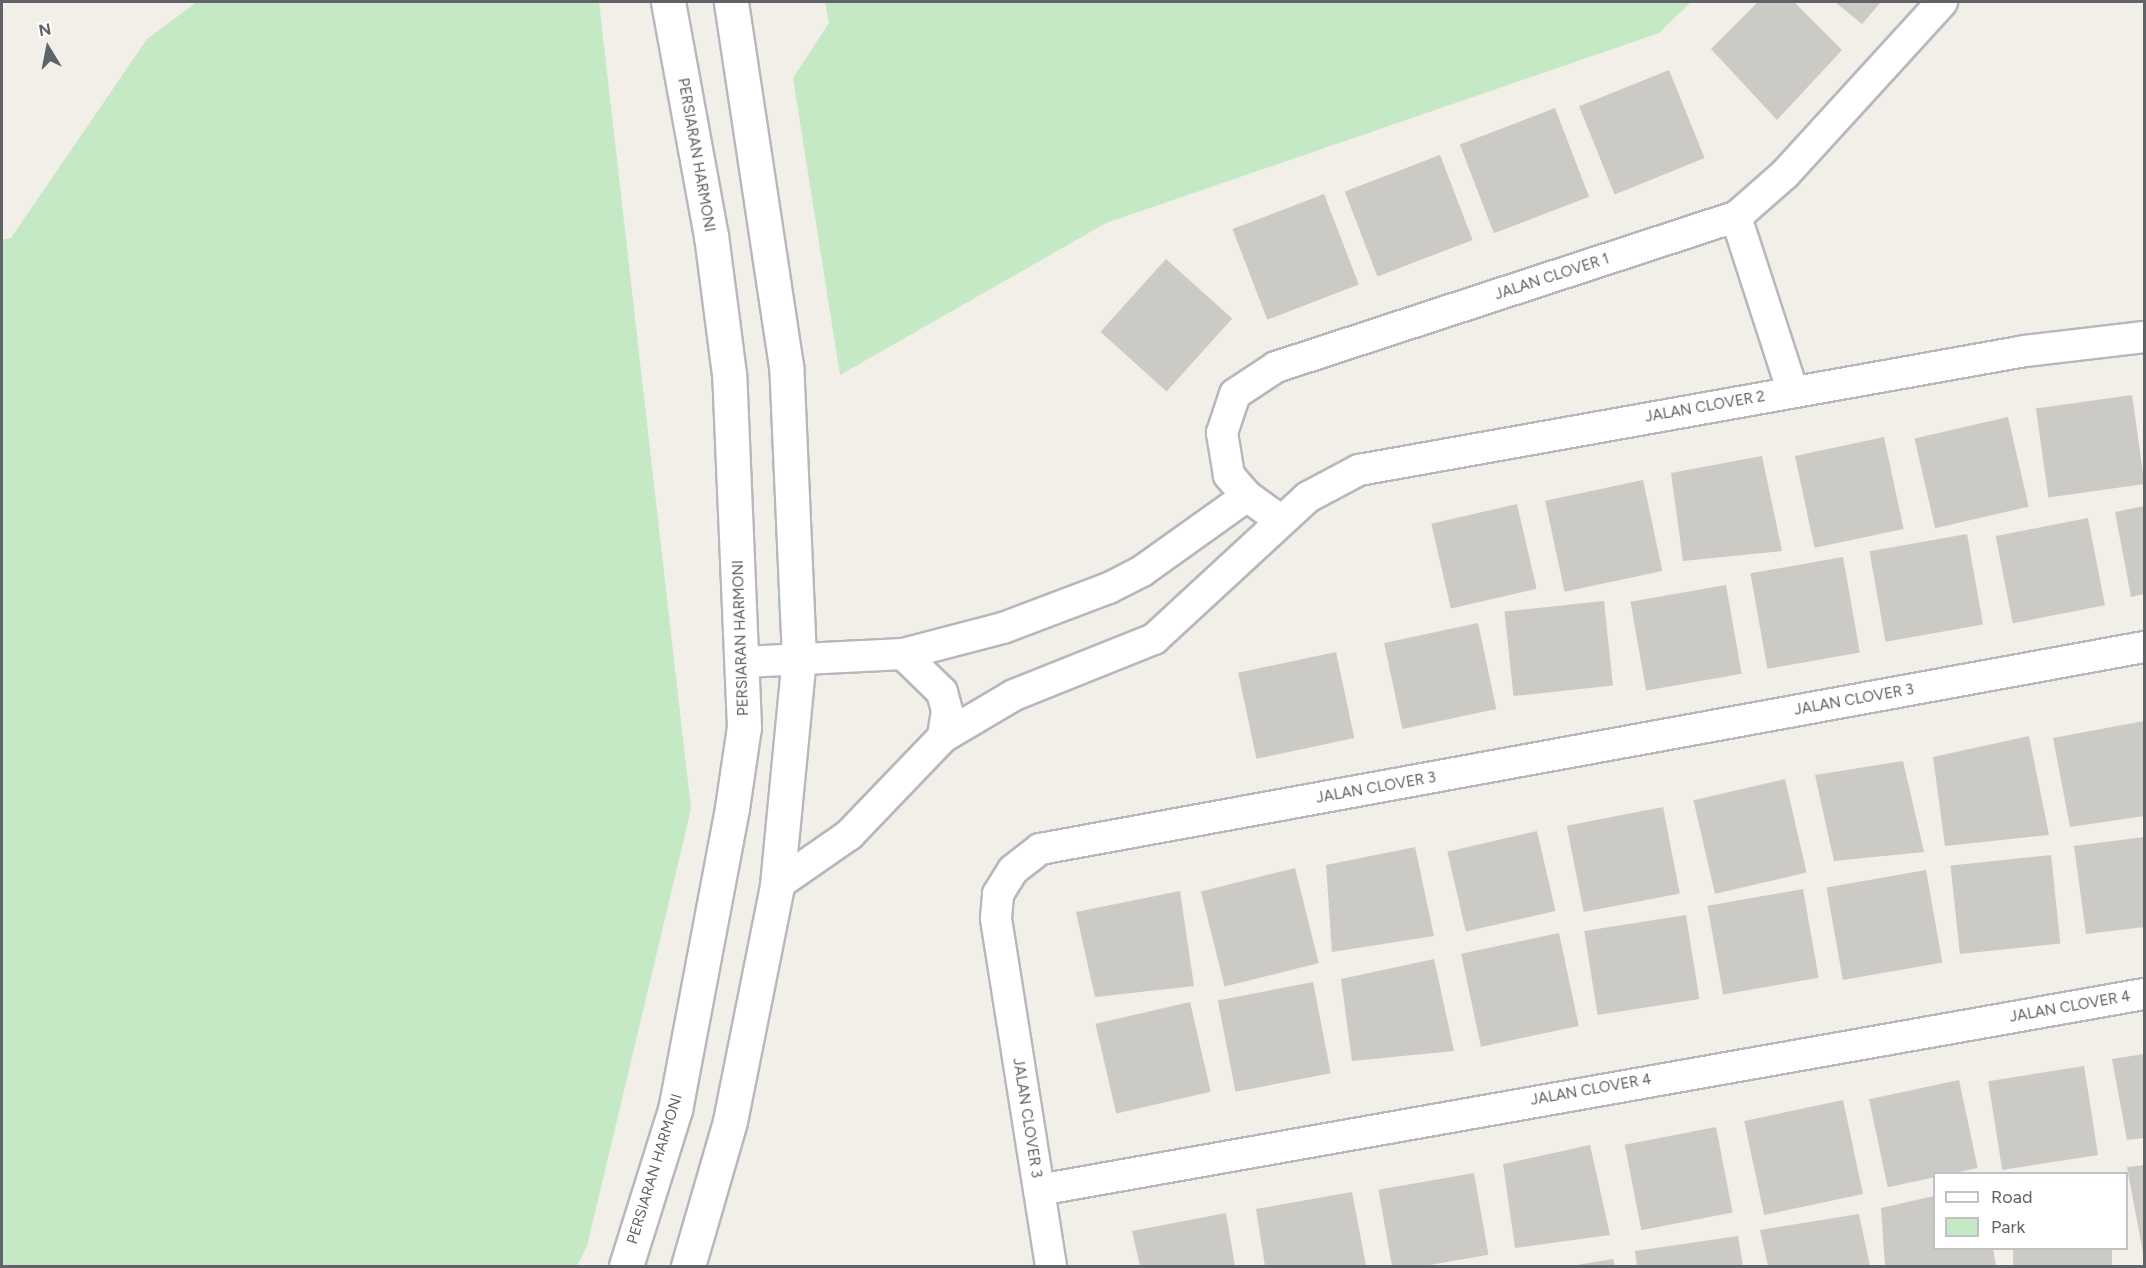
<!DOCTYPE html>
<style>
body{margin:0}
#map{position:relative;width:2146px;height:1268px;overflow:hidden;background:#f1efe8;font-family:Figtree,sans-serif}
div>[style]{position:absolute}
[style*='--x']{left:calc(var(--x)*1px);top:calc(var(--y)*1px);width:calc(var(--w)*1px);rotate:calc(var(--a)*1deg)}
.green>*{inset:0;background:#c5e8c5}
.building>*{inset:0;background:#cccac5;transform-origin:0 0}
.roads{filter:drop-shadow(2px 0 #b5b8bc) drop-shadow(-2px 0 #b5b8bc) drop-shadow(0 2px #b5b8bc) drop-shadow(0 -2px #b5b8bc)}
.street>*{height:30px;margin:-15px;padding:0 15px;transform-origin:15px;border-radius:15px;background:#fff}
.secondary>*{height:33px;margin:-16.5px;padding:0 16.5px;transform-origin:16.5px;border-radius:16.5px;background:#fff}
span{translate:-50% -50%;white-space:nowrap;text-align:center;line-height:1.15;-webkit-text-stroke:4.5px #fff;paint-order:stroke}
.street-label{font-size:15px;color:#5f6368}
.frame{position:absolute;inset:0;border:3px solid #5f6368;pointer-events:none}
.legend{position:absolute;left:1933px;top:1172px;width:195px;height:78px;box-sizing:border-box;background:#fff;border:2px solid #bfc1c3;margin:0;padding:8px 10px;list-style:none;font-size:18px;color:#5f6368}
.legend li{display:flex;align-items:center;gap:12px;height:30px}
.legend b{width:30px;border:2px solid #bfc1c3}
.north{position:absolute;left:18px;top:18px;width:60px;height:60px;-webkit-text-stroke:4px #fff;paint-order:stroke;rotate:350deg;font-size:16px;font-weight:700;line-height:24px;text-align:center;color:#5f6368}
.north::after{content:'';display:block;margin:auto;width:21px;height:27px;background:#5f6368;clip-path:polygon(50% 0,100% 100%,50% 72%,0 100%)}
</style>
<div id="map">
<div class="green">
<i style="clip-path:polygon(197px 2px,599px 2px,691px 809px,587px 1246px,577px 1266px,2px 1266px,2px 240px,11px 238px,147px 39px)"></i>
<i style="clip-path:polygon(825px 2px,1691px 2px,1659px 33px,1106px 223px,840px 375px,793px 78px,829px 23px)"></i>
</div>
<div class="building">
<i style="clip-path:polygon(1758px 2px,1794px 2px,1842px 50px,1777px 120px,1711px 49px)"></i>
<i style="clip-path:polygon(1835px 2px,1881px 2px,1862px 24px)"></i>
<i style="left:1669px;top:70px;width:95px;height:97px;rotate:68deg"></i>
<i style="left:1555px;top:108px;width:95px;height:102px;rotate:69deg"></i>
<i style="left:1440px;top:155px;width:91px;height:102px;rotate:69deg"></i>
<i style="left:1324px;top:194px;width:97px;height:98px;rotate:69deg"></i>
<i style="left:1166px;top:259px;width:89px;height:98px;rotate:42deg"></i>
<i style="left:2132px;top:395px;width:90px;height:97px;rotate:82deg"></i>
<i style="left:2008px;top:417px;width:92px;height:96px;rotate:77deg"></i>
<i style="left:1884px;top:437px;width:94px;height:91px;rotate:78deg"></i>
<i style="clip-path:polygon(1762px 456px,1782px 551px,1683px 561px,1671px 473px)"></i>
<i style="left:1643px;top:480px;width:93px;height:100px;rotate:78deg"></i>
<i style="left:1517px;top:504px;width:87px;height:88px;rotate:77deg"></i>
<i style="clip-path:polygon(2144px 506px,2144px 594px,2131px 597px,2115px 512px)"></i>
<i style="left:2088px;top:518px;width:89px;height:94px;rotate:79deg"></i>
<i style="left:1967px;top:534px;width:92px;height:99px;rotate:80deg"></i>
<i style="left:1843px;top:557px;width:97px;height:94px;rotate:80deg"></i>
<i style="left:1726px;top:585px;width:90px;height:97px;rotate:80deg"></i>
<i style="left:1604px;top:601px;width:85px;height:100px;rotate:84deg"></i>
<i style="left:1478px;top:623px;width:88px;height:96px;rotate:78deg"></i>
<i style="left:1336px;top:652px;width:88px;height:100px;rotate:78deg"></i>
<i style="clip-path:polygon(2144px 721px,2144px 816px,2070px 827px,2053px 738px)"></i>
<i style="clip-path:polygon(2029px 736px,2049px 835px,1945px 846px,1933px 757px)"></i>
<i style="clip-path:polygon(1903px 761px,1924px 852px,1834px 861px,1815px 775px)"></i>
<i style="left:1785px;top:779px;width:96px;height:94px;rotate:77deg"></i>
<i style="left:1663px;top:807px;width:88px;height:98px;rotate:79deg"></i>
<i style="left:1537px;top:831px;width:82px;height:92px;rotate:77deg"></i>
<i style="clip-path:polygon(2144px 837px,2144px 927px,2086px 934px,2074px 846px)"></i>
<i style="clip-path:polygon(1415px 847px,1434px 936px,1332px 952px,1326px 865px)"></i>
<i style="left:2051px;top:855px;width:89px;height:101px;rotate:84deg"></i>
<i style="left:1295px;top:868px;width:98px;height:97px;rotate:76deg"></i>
<i style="left:1926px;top:870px;width:94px;height:101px;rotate:80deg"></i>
<i style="left:1803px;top:889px;width:90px;height:97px;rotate:80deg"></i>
<i style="clip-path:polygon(1180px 891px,1194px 986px,1095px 997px,1076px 912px)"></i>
<i style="left:1686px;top:915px;width:85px;height:103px;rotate:81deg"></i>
<i style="left:1559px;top:933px;width:95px;height:100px;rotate:78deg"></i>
<i style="clip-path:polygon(1434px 959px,1454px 1051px,1352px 1061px,1341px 979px)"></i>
<i style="left:1313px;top:982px;width:93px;height:97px;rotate:79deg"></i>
<i style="left:1190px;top:1002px;width:92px;height:97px;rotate:77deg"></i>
<i style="clip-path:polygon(2144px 1054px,2144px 1138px,2127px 1140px,2112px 1059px)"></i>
<i style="left:2084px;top:1066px;width:90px;height:97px;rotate:81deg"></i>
<i style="left:1959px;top:1080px;width:90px;height:92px;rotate:78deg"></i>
<i style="left:1843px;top:1100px;width:96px;height:101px;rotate:78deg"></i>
<i style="left:1716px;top:1127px;width:87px;height:93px;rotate:79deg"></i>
<i style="clip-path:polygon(1590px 1145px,1610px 1235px,1515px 1248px,1503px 1164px)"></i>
<i style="clip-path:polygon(2144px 1165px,2144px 1252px,2143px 1253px,2127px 1167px)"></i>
<i style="left:1474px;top:1173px;width:83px;height:97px;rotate:80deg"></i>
<i style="clip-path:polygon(1352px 1192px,1366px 1266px,1265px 1266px,1256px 1209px)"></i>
<i style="clip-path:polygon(1934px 1196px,1934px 1248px,1993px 1248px,1996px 1266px,1885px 1266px,1881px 1208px)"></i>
<i style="clip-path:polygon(1226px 1213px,1235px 1266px,1140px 1266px,1132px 1231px)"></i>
<i style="clip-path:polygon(1859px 1214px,1870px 1266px,1768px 1266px,1760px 1230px)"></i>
<i style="clip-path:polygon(1738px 1236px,1743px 1266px,1637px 1266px,1635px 1251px)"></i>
<i style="left:2013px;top:1248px;width:99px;height:18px"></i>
<i style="clip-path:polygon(1613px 1259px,1615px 1266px,1577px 1266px,1577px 1265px)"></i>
</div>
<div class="roads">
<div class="street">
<i style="--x:1736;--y:217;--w:184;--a:72"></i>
<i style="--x:1280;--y:520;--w:41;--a:-144"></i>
<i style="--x:1247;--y:496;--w:28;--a:-131"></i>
<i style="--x:1229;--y:475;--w:43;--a:-99.5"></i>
<i style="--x:1222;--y:433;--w:41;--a:-71.6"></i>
<i style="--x:1235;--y:394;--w:49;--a:-33.4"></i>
<i style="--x:1276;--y:367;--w:484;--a:-18.1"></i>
<i style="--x:1736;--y:217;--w:65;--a:-41.3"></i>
<i style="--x:1785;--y:174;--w:233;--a:-47.6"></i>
<i style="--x:903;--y:654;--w:54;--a:44.3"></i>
<i style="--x:942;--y:692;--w:20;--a:75"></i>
<i style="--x:947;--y:711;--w:26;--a:99"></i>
<i style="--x:744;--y:662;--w:159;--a:-2.9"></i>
<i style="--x:903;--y:654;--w:103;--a:-14.6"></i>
<i style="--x:1003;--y:628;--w:113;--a:-20.7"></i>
<i style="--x:1109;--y:588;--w:37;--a:-27"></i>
<i style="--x:1142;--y:571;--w:129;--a:-35.5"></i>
<i style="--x:777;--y:885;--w:88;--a:-34.8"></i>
<i style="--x:849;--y:835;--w:136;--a:-46.2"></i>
<i style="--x:943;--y:737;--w:82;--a:-30.6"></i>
<i style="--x:1014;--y:695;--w:151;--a:-21.8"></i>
<i style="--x:1154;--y:639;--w:209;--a:-42.7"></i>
<i style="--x:1308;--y:497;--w:58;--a:-27.9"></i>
<i style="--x:1359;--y:470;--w:677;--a:-10.13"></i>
<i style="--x:2025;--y:351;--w:120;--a:-6.7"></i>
<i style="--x:1039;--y:1190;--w:1122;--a:-10.06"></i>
<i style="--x:1051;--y:1266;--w:352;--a:-99"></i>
<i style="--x:996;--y:918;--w:24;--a:-85"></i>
<i style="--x:998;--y:894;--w:28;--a:-58"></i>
<i style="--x:1013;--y:870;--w:34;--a:-38"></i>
<i style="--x:1040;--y:849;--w:1122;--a:-10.37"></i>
</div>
<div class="secondary">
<i style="--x:626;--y:1266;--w:164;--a:-72.6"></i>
<i style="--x:675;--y:1110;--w:307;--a:-79.3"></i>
<i style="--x:732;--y:808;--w:82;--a:-81.6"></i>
<i style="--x:744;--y:727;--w:353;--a:-92.4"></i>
<i style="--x:729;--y:374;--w:139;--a:-97.4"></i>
<i style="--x:711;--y:236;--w:238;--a:-100.4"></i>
<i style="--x:688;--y:1266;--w:151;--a:-73.8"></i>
<i style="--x:730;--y:1121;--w:241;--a:-78.7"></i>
<i style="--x:777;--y:885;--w:228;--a:-84.5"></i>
<i style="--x:799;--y:658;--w:292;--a:-92.5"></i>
<i style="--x:786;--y:366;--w:368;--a:-98.6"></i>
</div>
</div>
<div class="street-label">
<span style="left:696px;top:155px;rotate:80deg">PERSIARAN HARMONI</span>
<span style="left:1552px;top:277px;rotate:-18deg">JALAN CLOVER 1</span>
<span style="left:1705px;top:407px;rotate:-10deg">JALAN CLOVER 2</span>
<span style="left:741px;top:638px;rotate:-92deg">PERSIARAN HARMONI</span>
<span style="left:1854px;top:700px;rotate:-10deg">JALAN CLOVER 3</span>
<span style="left:1376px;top:788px;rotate:-10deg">JALAN CLOVER 3</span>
<span style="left:2070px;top:1007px;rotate:-10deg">JALAN CLOVER 4</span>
<span style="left:1591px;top:1090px;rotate:-10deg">JALAN CLOVER 4</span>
<span style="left:1027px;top:1118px;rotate:81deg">JALAN CLOVER 3</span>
<span style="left:655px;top:1169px;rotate:-73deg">PERSIARAN HARMONI</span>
</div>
<div class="frame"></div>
<ul class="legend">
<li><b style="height:8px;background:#fff"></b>Road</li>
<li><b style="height:16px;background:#c5e8c5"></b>Park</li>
</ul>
<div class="north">N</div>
</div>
